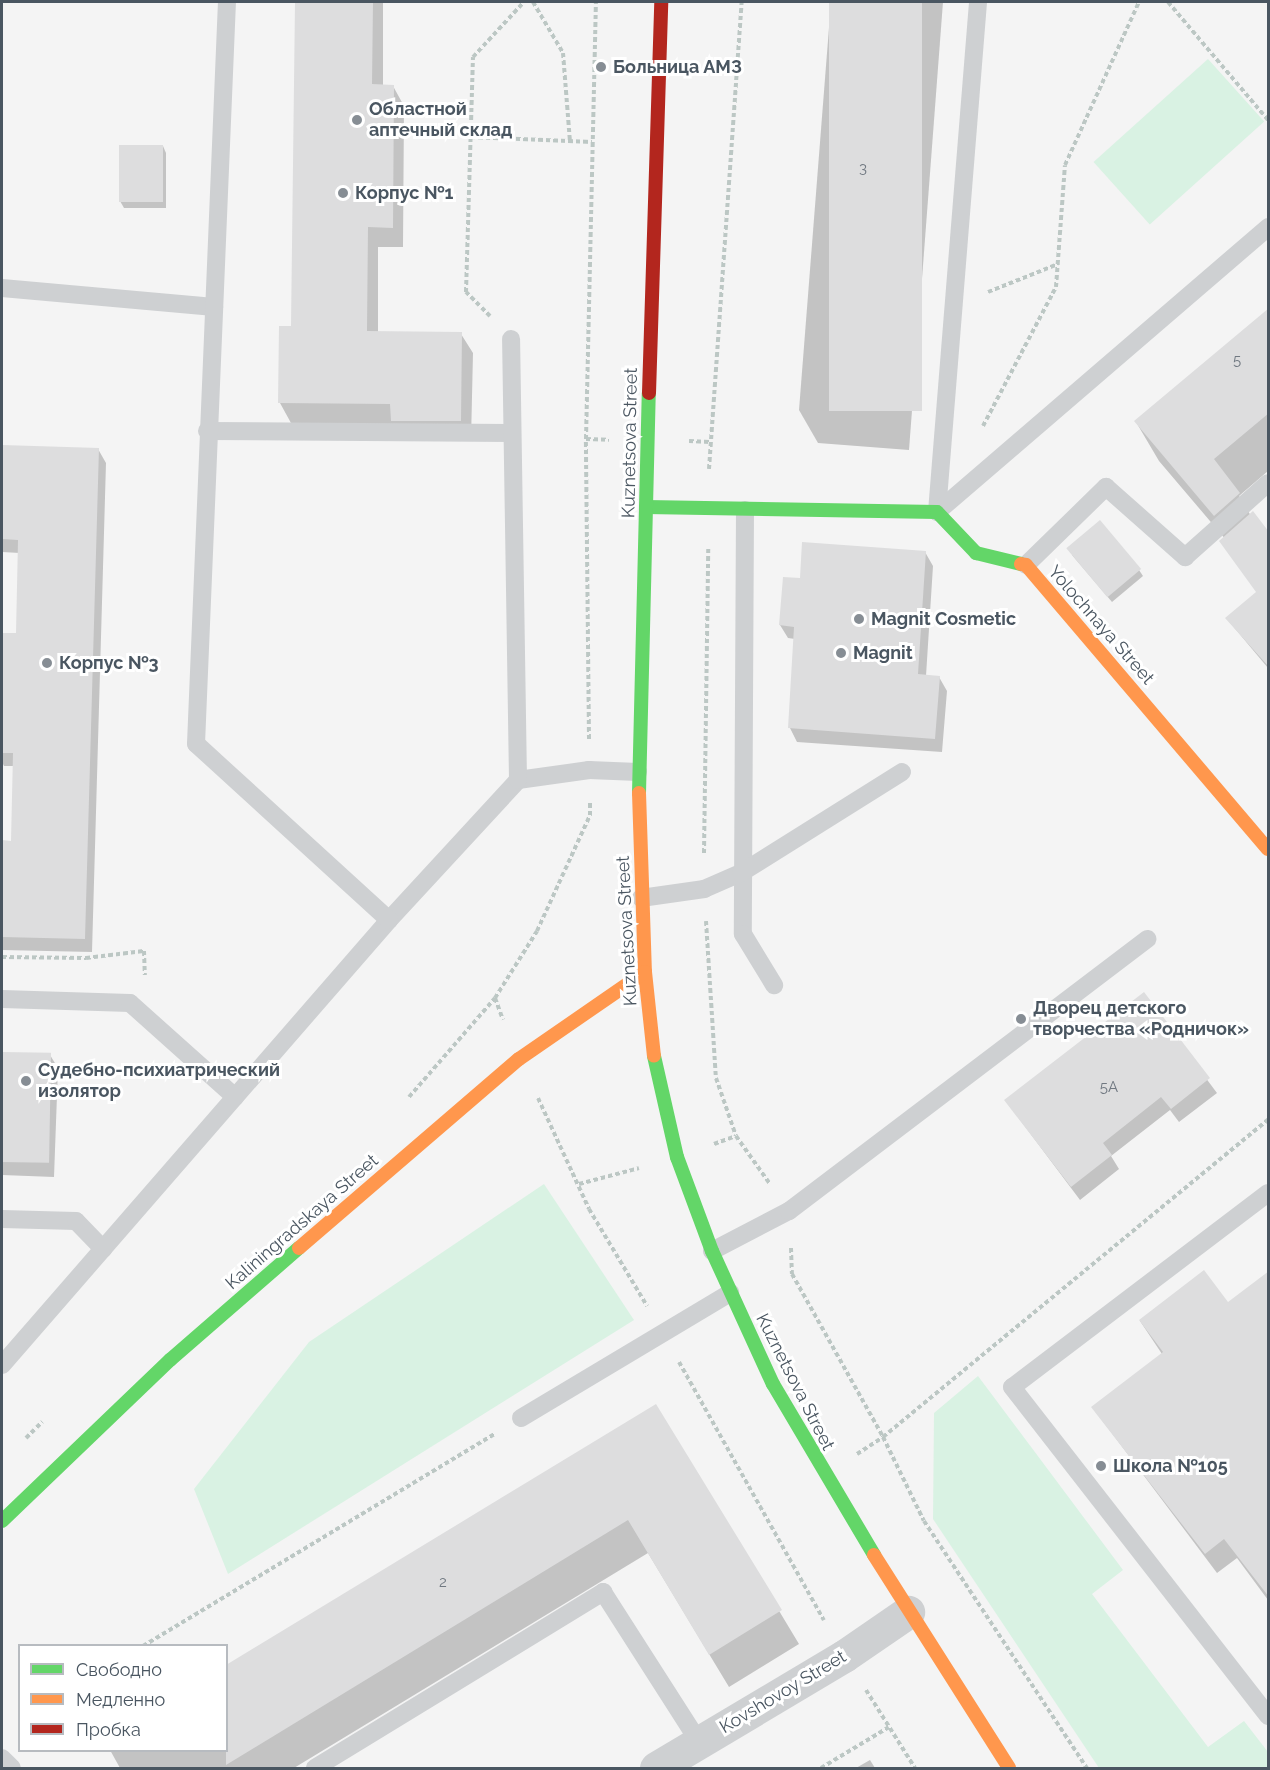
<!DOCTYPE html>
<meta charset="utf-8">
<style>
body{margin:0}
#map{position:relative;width:1270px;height:1770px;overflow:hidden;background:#f4f4f4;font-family:Raleway,sans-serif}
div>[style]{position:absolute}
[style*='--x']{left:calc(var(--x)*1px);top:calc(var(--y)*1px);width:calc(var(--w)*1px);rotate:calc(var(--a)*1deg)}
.green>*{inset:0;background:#d9f2e3;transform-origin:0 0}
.shadow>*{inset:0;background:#0003}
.building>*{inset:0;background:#ddddde;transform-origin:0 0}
.path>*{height:4px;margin-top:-2px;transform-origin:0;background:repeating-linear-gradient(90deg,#bcc7c4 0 4.5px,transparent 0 7.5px)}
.lane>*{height:18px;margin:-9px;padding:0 9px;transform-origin:9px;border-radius:9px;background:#ced0d2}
.street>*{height:33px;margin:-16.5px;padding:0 16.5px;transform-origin:16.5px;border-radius:16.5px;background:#ced0d2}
.fast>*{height:14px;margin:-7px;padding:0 7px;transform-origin:7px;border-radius:7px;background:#63d668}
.slow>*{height:14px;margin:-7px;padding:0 7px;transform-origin:7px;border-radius:7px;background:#ff974d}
.jam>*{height:14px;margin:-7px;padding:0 7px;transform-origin:7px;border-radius:7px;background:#b3261e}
.dots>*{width:16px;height:16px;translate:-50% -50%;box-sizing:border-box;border:3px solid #fff;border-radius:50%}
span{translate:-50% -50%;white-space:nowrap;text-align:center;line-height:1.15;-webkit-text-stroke:6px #fff;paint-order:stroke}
.number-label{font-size:15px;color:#707881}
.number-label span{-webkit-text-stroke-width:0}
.poi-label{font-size:18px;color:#4a5661;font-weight:700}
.left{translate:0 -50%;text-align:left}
.street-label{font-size:18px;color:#4a5661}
.frame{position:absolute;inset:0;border:3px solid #4a5661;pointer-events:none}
.legend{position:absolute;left:18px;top:1644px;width:210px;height:108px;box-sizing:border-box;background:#fff;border:2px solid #b7bbc0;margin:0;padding:8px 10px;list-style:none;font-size:18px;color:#4a5661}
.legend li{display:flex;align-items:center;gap:12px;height:30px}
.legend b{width:30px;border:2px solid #b7bbc0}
</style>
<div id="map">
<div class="green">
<i style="left:1208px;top:59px;width:84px;height:154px;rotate:48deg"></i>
<i style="clip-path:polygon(544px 1184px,634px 1320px,228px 1574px,194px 1489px,309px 1342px)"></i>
<i style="clip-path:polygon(978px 1376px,1123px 1570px,1092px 1594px,1208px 1747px,1244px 1721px,1268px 1752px,1268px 1768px,1099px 1768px,933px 1519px,934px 1413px)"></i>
</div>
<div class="shadow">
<i style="clip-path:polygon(296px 2px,488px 2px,383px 2px,383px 86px,393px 86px,404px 106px,403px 247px,378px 247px,378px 333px,461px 334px,473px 353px,471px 441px,291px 423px,280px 403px,293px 327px)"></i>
<i style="clip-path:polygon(831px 2px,943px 2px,909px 450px,818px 443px,799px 410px)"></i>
<i style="clip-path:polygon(163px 146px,166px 153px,166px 208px,124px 208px,120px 201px)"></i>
<i style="clip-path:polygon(1268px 310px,1268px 471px,1239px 496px,1251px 516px,1238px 554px,1159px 461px,1136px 422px)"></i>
<i style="clip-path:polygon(2px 447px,98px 449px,106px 463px,92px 952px,2px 950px,2px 842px,12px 842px,14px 766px,4px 766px,2px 762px,2px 634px,17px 635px,20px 553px,2px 552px)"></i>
<i style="clip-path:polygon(925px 552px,933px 566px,926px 676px,939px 677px,947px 691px,942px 752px,797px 742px,790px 728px,795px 639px,788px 638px,780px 625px,801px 580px)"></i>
<i style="clip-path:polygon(1072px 555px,1139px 570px,1143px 576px,1112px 602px)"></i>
<i style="clip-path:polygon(1268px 583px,1268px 668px,1227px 619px)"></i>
<i style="clip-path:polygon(1143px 994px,1217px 1093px,1179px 1122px,1170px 1110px,1111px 1156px,1119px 1169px,1080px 1200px,1006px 1101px)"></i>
<i style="clip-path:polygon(2px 1053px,50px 1055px,58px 1068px,54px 1177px,2px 1175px)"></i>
<i style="clip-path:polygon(1268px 1273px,1268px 1600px,1237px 1558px,1217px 1573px,1093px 1408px,1162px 1354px,1140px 1321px,1228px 1305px)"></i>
<i style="clip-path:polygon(656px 1406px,799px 1644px,729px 1687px,648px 1553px,294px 1768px,120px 1768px,110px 1750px,226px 1750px)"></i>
<i style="clip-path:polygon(870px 1760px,875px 1768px,856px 1768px)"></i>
</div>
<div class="building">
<i style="clip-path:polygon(295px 2px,373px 2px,372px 84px,394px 85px,393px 228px,368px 227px,367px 331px,462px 332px,461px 421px,391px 421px,390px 404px,278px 403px,279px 326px,291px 326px)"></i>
<i style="left:829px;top:2px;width:93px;height:409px"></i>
<i style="left:119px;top:145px;width:44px;height:57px"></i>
<i style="clip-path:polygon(1269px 308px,1269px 413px,1214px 459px,1240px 493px,1214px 516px,1134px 421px)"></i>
<i style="clip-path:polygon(2px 445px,99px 448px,85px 939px,2px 937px,2px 840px,11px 841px,13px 753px,2px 753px,2px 633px,16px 633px,18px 540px,2px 539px)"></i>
<i style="clip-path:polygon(1253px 511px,1269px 532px,1269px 667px,1225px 618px,1256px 592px,1219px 541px)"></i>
<i style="left:1100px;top:520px;width:64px;height:44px;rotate:50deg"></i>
<i style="clip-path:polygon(802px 542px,926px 551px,918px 674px,940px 676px,935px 739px,788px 728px,794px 627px,779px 625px,783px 577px,800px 578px)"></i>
<i style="clip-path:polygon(1144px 992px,1210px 1078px,1171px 1109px,1161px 1097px,1103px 1143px,1112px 1155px,1071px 1187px,1004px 1100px)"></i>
<i style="left:2px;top:1052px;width:49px;height:110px;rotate:1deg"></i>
<i style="clip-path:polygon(1204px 1270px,1228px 1302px,1269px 1271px,1269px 1597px,1224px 1539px,1205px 1554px,1091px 1407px,1163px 1352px,1139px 1320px)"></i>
<i style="clip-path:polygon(656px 1404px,782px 1610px,709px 1655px,628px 1520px,226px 1765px,226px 1665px)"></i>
</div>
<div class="path">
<i style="--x:533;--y:2;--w:59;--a:59.5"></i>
<i style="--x:563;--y:53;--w:88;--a:85.5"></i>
<i style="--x:1168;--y:2;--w:155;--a:49.7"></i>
<i style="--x:471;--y:137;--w:121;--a:2.4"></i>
<i style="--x:988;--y:292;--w:75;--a:-21.8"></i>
<i style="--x:490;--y:316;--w:34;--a:-135"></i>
<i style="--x:466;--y:292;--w:235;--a:-88.3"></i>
<i style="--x:473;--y:57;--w:75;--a:-47.2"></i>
<i style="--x:983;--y:426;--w:157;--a:-62.3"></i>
<i style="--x:1056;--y:287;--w:122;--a:-85.8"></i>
<i style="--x:1065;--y:165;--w:179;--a:-65.6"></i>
<i style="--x:586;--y:439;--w:23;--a:2"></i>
<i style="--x:689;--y:441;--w:21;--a:3"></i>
<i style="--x:709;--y:469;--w:468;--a:-86"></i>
<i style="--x:589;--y:739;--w:300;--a:-90.6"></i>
<i style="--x:586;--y:439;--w:437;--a:-88.7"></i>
<i style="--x:704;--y:853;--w:304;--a:-89.2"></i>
<i style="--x:706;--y:921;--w:157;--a:86.4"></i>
<i style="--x:716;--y:1078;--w:61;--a:71"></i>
<i style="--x:736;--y:1136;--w:59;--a:54.7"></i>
<i style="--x:2;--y:957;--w:84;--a:0.7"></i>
<i style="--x:86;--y:958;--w:58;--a:-6.9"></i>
<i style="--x:144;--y:951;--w:24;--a:88"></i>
<i style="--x:495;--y:998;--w:23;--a:70"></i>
<i style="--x:409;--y:1097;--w:131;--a:-49"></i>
<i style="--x:495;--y:998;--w:79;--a:-57.9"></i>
<i style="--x:537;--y:931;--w:128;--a:-65.4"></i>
<i style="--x:590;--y:815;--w:12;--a:-90"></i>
<i style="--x:538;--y:1098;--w:122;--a:65.3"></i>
<i style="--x:589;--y:1209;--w:113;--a:59.1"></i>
<i style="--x:714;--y:1144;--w:23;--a:-20"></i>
<i style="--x:579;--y:1184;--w:62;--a:-14.9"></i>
<i style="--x:791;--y:1248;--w:26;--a:88"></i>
<i style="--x:792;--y:1274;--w:187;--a:60.8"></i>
<i style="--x:883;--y:1437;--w:93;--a:64"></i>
<i style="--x:924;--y:1521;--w:296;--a:56.6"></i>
<i style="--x:679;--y:1362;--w:296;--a:60.7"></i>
<i style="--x:26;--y:1438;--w:23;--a:-45"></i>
<i style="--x:857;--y:1454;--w:31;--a:-33"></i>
<i style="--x:883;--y:1437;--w:499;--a:-39.5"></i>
<i style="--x:143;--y:1646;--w:410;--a:-31.1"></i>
<i style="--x:866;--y:1690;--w:92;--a:57.9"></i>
<i style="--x:821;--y:1768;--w:79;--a:-31.1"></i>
</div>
<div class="lane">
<i style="--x:2;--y:288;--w:213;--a:5.1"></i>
<i style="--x:207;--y:431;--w:305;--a:0.4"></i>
<i style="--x:745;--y:510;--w:424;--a:90.3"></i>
<i style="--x:743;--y:934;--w:60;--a:58.7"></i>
<i style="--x:937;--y:512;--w:512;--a:-85.4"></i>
<i style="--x:937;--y:512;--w:437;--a:-40.7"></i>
<i style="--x:1026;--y:565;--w:112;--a:-44.3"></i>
<i style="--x:1106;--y:487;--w:106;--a:41.5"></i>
<i style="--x:1185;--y:557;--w:111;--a:-41.7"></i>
<i style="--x:518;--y:780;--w:72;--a:-8"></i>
<i style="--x:589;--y:770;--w:49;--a:2.3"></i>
<i style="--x:641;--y:898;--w:64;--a:-8.1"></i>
<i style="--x:704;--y:889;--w:40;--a:-23.4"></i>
<i style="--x:741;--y:873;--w:190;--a:-32.1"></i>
<i style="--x:389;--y:920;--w:190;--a:-47.3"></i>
<i style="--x:518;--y:780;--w:441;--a:-90.9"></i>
<i style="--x:2;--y:999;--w:128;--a:1.8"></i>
<i style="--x:130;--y:1003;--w:141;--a:41.8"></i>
<i style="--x:1268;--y:1193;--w:321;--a:142.8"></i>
<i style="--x:1012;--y:1387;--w:417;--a:52.1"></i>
<i style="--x:2;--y:1219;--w:74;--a:1.5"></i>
<i style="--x:76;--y:1221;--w:39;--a:46"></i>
<i style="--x:712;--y:1251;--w:87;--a:-27.5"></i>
<i style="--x:789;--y:1211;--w:450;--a:-37.2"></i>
<i style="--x:2;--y:1365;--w:590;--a:-48.99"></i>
<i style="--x:389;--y:920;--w:261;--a:-137.6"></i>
<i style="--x:196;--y:744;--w:743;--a:-87.61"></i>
<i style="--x:521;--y:1418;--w:244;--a:-30.9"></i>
<i style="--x:2;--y:1758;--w:14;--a:45"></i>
<i style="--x:315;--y:1768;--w:338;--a:-31.4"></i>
<i style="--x:603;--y:1592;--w:178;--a:57.4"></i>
</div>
<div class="street">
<i style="--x:656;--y:1768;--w:219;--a:-30.8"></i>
<i style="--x:844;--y:1656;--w:78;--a:-34.5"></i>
</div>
<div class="fast">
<i style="--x:646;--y:507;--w:291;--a:1"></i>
<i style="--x:937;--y:512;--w:57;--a:46.4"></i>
<i style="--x:976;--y:553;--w:46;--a:13.7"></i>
<i style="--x:639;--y:793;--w:400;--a:-88.6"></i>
<i style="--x:654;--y:1056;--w:104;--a:77.2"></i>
<i style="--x:677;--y:1157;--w:100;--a:69.6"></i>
<i style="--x:712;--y:1251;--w:146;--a:65.4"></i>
<i style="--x:773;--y:1384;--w:199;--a:59.4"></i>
<i style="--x:2;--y:1521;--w:233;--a:-43.8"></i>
<i style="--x:170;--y:1360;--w:171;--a:-41"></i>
</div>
<div class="slow">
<i style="--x:1021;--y:564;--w:5;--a:11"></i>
<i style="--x:1026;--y:565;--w:373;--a:49.6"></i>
<i style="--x:639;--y:793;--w:179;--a:88.1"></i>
<i style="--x:645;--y:972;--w:84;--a:83.9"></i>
<i style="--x:299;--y:1248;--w:290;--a:-40.7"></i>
<i style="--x:519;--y:1059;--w:153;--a:-34.6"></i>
<i style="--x:874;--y:1555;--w:252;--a:57.6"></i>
</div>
<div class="jam">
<i style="--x:649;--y:393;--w:391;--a:-88.2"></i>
</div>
<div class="dots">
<i style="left:601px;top:67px;background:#868d94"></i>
<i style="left:357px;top:120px;background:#868d94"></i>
<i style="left:343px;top:193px;background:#868d94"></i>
<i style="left:859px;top:619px;background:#868d94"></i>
<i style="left:841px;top:653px;background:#868d94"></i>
<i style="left:47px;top:663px;background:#868d94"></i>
<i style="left:1021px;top:1019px;background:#868d94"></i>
<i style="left:26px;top:1081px;background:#868d94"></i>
<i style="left:1101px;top:1466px;background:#868d94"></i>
</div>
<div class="number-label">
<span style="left:863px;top:169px">3</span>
<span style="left:1237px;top:361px">5</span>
<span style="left:1109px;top:1088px">5А</span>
<span style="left:443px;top:1583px">2</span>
</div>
<div class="poi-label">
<span class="left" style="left:613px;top:67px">Больница АМЗ</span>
<span class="left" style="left:369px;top:120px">Областной<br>аптечный склад</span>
<span class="left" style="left:355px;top:193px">Корпус №1</span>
<span class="left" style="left:871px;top:619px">Magnit Cosmetic</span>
<span class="left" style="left:853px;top:653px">Magnit</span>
<span class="left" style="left:59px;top:663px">Корпус №3</span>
<span class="left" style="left:1033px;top:1019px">Дворец детского<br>творчества «Родничок»</span>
<span class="left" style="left:38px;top:1081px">Судебно-психиатрический<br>изолятор</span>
<span class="left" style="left:1113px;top:1466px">Школа №105</span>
</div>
<div class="street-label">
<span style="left:630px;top:443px;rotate:-89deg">Kuznetsova Street</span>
<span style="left:1101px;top:625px;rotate:49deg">Yolochnaya Street</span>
<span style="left:627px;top:931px;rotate:-93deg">Kuznetsova Street</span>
<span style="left:302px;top:1222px;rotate:-41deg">Kaliningradskaya Street</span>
<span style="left:795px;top:1382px;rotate:63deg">Kuznetsova Street</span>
<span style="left:783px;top:1692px;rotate:-31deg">Kovshovoy Street</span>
</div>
<div class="frame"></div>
<ul class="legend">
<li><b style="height:8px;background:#63d668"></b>Свободно</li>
<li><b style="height:8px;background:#ff974d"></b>Медленно</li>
<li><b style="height:8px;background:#b3261e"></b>Пробка</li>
</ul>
</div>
